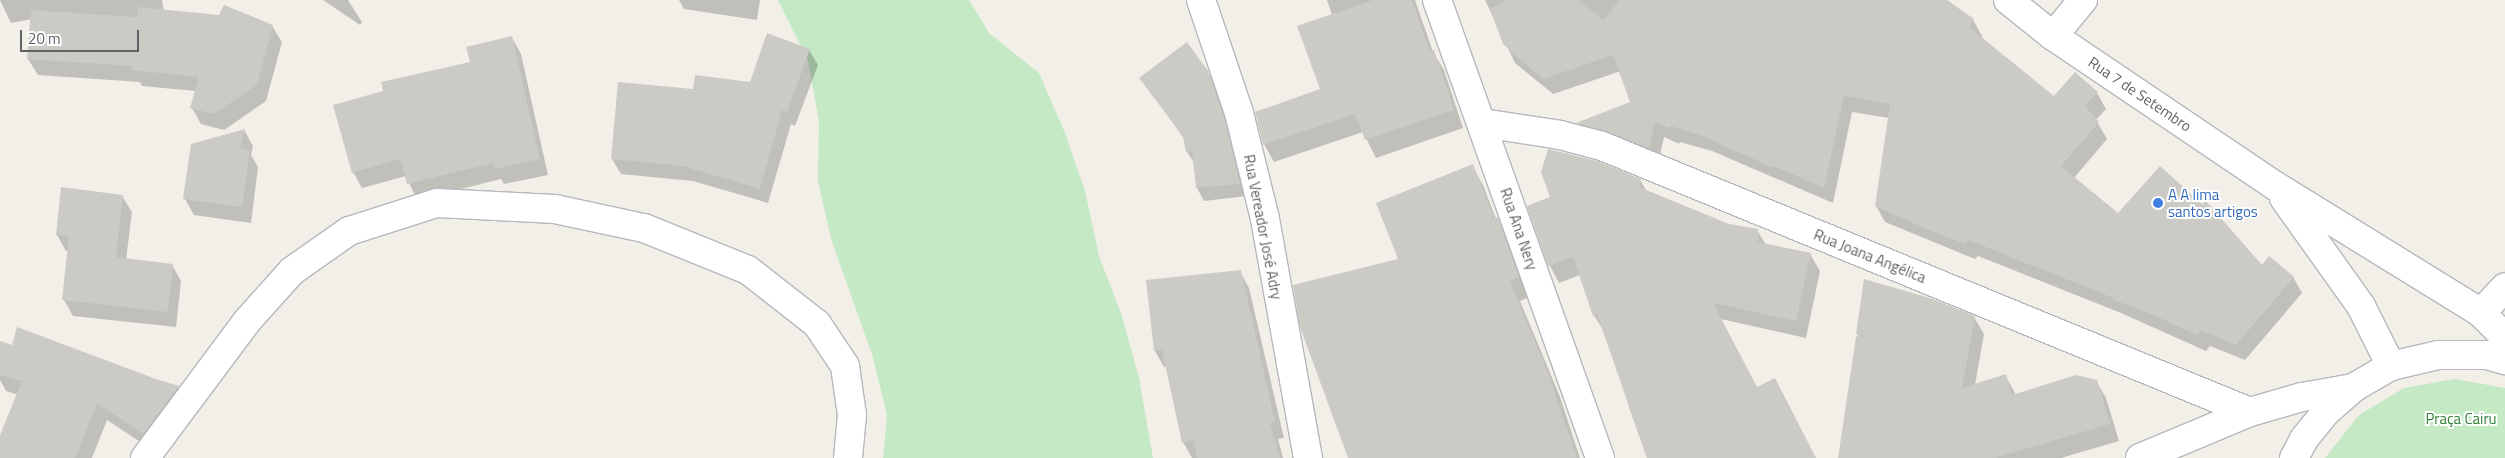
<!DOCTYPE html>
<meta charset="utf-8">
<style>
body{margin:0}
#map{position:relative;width:2505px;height:458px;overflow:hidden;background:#f1efe8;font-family:"Titillium Web",sans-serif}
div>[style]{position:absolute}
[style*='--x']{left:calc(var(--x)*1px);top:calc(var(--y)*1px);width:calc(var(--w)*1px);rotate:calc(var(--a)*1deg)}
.green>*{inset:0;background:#c5e8c5}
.shadow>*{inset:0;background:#0003}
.building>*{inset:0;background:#cccac5}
.roads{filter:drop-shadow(1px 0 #b5b8bc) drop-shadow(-1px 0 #b5b8bc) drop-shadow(0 1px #b5b8bc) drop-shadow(0 -1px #b5b8bc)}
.pedestrian>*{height:28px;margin:-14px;padding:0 14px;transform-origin:14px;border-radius:14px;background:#fff}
.minor>*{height:28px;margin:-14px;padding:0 14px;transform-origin:14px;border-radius:14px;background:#fff}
.tertiary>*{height:28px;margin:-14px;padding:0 14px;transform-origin:14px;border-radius:14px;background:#fff}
.secondary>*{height:28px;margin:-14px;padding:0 14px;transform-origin:14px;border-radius:14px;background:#fff}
.dots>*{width:14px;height:14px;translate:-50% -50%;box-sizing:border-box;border:2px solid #fff;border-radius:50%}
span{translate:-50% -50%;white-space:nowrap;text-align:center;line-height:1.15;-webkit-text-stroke:4px #fff;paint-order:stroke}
.street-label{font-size:15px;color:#5f6368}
.shop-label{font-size:15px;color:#366cbe}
.left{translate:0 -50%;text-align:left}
.park-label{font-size:15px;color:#348238}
.scale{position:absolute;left:20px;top:30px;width:119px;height:22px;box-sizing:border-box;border:2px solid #5f6368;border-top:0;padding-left:6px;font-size:15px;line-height:18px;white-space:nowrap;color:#5f6368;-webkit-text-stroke:4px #fff;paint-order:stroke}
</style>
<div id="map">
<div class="green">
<i style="clip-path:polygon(778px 0,969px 0,989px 33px,1039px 73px,1065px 133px,1085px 191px,1099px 256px,1122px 316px,1139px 378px,1153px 458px,883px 458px,887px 415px,872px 354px,832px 242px,818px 182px,819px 121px,808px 61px)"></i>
<i style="clip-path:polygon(2455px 379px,2505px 388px,2505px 458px,2325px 458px,2359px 415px,2404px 388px)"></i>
</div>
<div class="shadow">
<i style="clip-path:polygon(0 0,162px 0,164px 11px,272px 26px,282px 42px,266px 101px,224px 130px,201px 124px,192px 108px,196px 91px,142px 86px,140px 82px,38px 75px,28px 59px,32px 19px,11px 23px)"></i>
<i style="clip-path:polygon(323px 0,348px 0,362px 22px,360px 25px)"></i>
<i style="clip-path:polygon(679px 0,760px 0,757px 20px,684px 9px)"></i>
<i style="clip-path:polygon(1327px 0,1415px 0,1433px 52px,1444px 70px,1463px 128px,1376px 158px,1363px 132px,1274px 162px,1264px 144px,1321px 90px,1332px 15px)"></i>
<i style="clip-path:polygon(1485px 0,1945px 0,1973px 20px,1982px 36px,1981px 38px,2054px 97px,2097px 93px,2106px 109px,2096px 120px,2107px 139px,2074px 178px,2119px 215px,2293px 277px,2302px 293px,2245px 360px,2210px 346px,2206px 351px,2121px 313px,1978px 256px,1975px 259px,1885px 222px,1876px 206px,1889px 118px,1852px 112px,1833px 203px,1712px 151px,1680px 142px,1679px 144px,1664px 137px,1658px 164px,1587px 139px,1578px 124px,1632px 102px,1621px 71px,1553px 94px,1515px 63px)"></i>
<i style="clip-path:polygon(512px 38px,521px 54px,548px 175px,504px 184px,501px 179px,417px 200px,406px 176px,362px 188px,353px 172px,385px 92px,471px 62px)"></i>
<i style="clip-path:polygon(809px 50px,818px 65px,795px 126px,791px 124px,768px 203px,693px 181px,621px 174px,612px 159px,694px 90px,751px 84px)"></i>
<i style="clip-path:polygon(1207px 71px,1215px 85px,1231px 131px,1247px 196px,1204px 201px,1197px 188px,1195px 164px,1187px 152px,1185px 140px,1141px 78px)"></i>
<i style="clip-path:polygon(244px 130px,253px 146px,251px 155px,258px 167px,251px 223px,194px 215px,185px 199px)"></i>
<i style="clip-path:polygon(1472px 166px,1483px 185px,1496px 219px,1508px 238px,1529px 297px,1520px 301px,1560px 397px,1580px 458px,1349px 458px,1400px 259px)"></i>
<i style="clip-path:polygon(1640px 180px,1647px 192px,1729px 225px,1757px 230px,1766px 245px,1810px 254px,1820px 271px,1806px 338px,1721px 319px,1757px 388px,1816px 458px,1647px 458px,1628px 404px,1631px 403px,1604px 332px,1594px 315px,1580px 275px,1559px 283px,1550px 266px,1528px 207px)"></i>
<i style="clip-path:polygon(122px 196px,132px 212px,126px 260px,172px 265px,181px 281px,176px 327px,73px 316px,64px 300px,69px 251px,66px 251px,57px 235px)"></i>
<i style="clip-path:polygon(1240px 272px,1249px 288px,1284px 438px,1278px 439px,1283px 458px,1192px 458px,1183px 442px,1167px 366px,1164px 367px,1155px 351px)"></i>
<i style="clip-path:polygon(1974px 317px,1984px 334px,1975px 385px,2005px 375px,2016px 395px,2096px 381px,2106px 398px,2119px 441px,2061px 458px,1839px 458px,1859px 337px,1857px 334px)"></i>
<i style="clip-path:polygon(0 360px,178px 387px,188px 405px,154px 451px,107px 420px,92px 458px,0 458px,0 438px,18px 395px,6px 391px,0 380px)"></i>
</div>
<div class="building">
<i style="clip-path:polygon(1373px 0,1412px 0,1430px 52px,1434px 50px,1454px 110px,1365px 140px,1355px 114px,1263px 145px,1255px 112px,1320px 89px,1297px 26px)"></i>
<i style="clip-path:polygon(1507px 0,1579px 0,1603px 20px,1620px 0,1947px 0,1974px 19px,1969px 27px,2054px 96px,2075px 72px,2098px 92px,2085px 106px,2099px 122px,2061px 166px,2118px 213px,2160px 166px,2202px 204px,2206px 201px,2262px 265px,2269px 256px,2294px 277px,2236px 345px,2201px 330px,2197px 335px,2149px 313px,2111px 299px,2113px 298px,1968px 240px,1965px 244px,1929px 230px,1875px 206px,1890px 104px,1844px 96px,1824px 188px,1774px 166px,1774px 168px,1702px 136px,1671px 126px,1669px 128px,1655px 122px,1649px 148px,1608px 132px,1576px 123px,1630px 102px,1613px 55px,1543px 79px,1503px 44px,1490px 9px)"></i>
<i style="clip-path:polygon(224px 5px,273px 25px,257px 85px,214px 114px,190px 108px,199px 77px,132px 70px,132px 66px,27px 59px,31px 10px,137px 17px,138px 7px,219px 15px)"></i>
<i style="clip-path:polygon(767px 33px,810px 49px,787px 112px,782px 110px,760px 189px,683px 166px,611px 159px,618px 82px,693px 89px,695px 75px,750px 82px)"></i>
<i style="clip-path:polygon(512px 36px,540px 159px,494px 169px,493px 163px,407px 184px,400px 159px,352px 173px,333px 105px,383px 91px,381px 82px,470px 62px,466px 47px)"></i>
<i style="clip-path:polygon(1187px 42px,1208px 71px,1224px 117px,1240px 184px,1196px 188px,1192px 151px,1186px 152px,1183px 136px,1139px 78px)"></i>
<i style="clip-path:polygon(245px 129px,240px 148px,250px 150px,242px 207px,183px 199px,191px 144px)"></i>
<i style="clip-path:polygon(1548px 149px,1597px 161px,1641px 179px,1639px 187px,1729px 224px,1758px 229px,1758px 242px,1811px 253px,1796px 321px,1713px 303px,1757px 387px,1775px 378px,1816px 458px,1647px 458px,1597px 314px,1593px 316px,1573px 257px,1548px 266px,1527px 206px,1550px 197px,1541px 172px)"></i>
<i style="clip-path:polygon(1473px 164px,1494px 218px,1498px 217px,1519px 277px,1510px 281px,1549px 376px,1577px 458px,1348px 458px,1300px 327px,1293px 285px,1398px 259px,1376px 203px)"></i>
<i style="clip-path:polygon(61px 187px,123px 195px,116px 257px,173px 264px,168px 312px,62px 300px,69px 236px,56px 235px)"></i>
<i style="clip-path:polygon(1241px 270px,1275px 422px,1270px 423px,1280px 458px,1197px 458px,1193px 440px,1182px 443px,1162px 350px,1154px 351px,1146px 280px)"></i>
<i style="clip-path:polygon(1864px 279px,1930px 298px,1975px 316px,1962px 388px,2006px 374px,2012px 395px,2076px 375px,2097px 380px,2110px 424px,1995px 458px,1838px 458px,1856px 337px,1860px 335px,1856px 334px)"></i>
<i style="clip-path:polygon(17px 327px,156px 379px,179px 386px,143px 434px,97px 403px,75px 458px,0 458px,0 435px,22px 381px,0 375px,0 341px,12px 345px)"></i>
</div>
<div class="roads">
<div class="pedestrian">
<i style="--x:2481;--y:313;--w:35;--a:-47"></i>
</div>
<div class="minor">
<i style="--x:1201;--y:0;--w:119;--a:71.4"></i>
<i style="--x:1239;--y:113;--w:109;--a:76.2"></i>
<i style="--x:1265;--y:219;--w:243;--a:79.8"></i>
<i style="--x:1437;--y:0;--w:486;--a:70.4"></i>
<i style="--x:2053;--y:36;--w:47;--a:-50.2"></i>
<i style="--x:1482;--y:123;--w:79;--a:8.7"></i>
<i style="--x:1560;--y:135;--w:43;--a:14.7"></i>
<i style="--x:1602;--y:146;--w:700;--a:22.32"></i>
<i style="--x:145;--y:458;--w:172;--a:-53.3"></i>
<i style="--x:248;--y:320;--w:66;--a:-48.1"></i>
<i style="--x:292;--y:271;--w:70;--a:-35.1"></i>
<i style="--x:349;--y:231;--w:92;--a:-17.7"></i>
<i style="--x:437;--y:203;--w:118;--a:2.9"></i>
<i style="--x:555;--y:209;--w:91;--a:12.1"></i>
<i style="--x:644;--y:228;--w:112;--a:22"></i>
<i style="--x:748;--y:270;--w:88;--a:38"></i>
<i style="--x:817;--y:324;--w:50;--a:56.3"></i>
<i style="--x:845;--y:366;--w:49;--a:81.9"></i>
<i style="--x:852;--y:415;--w:43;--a:95.3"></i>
</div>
<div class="tertiary">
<i style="--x:2008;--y:0;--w:58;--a:38.7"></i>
<i style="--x:2053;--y:36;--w:267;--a:34"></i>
<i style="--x:2274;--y:185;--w:243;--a:31.7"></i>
<i style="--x:2481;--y:313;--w:34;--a:45"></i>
<i style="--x:2284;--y:198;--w:133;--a:54.5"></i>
<i style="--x:2361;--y:306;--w:67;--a:63.4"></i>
</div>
<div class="secondary">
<i style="--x:2140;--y:458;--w:119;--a:-22.7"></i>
<i style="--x:2250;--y:412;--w:54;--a:-16.1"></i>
<i style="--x:2302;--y:397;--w:52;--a:-10"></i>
<i style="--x:2294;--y:458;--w:21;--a:-62"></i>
<i style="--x:2304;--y:439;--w:36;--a:-51"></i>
<i style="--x:2327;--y:411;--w:35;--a:-41"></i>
<i style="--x:2353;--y:388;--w:44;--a:-30.1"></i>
<i style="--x:2391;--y:366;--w:48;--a:-13.2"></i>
<i style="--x:2438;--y:355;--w:49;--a:0"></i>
<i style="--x:2487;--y:355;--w:19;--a:16"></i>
</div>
</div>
<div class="dots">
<i style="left:2158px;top:203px;background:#3f7fe0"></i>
</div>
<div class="street-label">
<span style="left:2140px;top:94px;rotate:34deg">Rua 7 de Setembro</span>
<span style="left:1263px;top:227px;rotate:79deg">Rua Vereador José Adry</span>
<span style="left:1519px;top:229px;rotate:71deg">Rua Ana Nery</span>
<span style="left:1870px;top:256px;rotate:22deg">Rua Joana Angélica</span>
</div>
<div class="shop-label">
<span class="left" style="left:2168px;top:203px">A A lima<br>santos artigos</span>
</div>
<div class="park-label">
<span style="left:2461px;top:419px">Praça Cairu</span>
</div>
<div class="scale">20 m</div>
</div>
